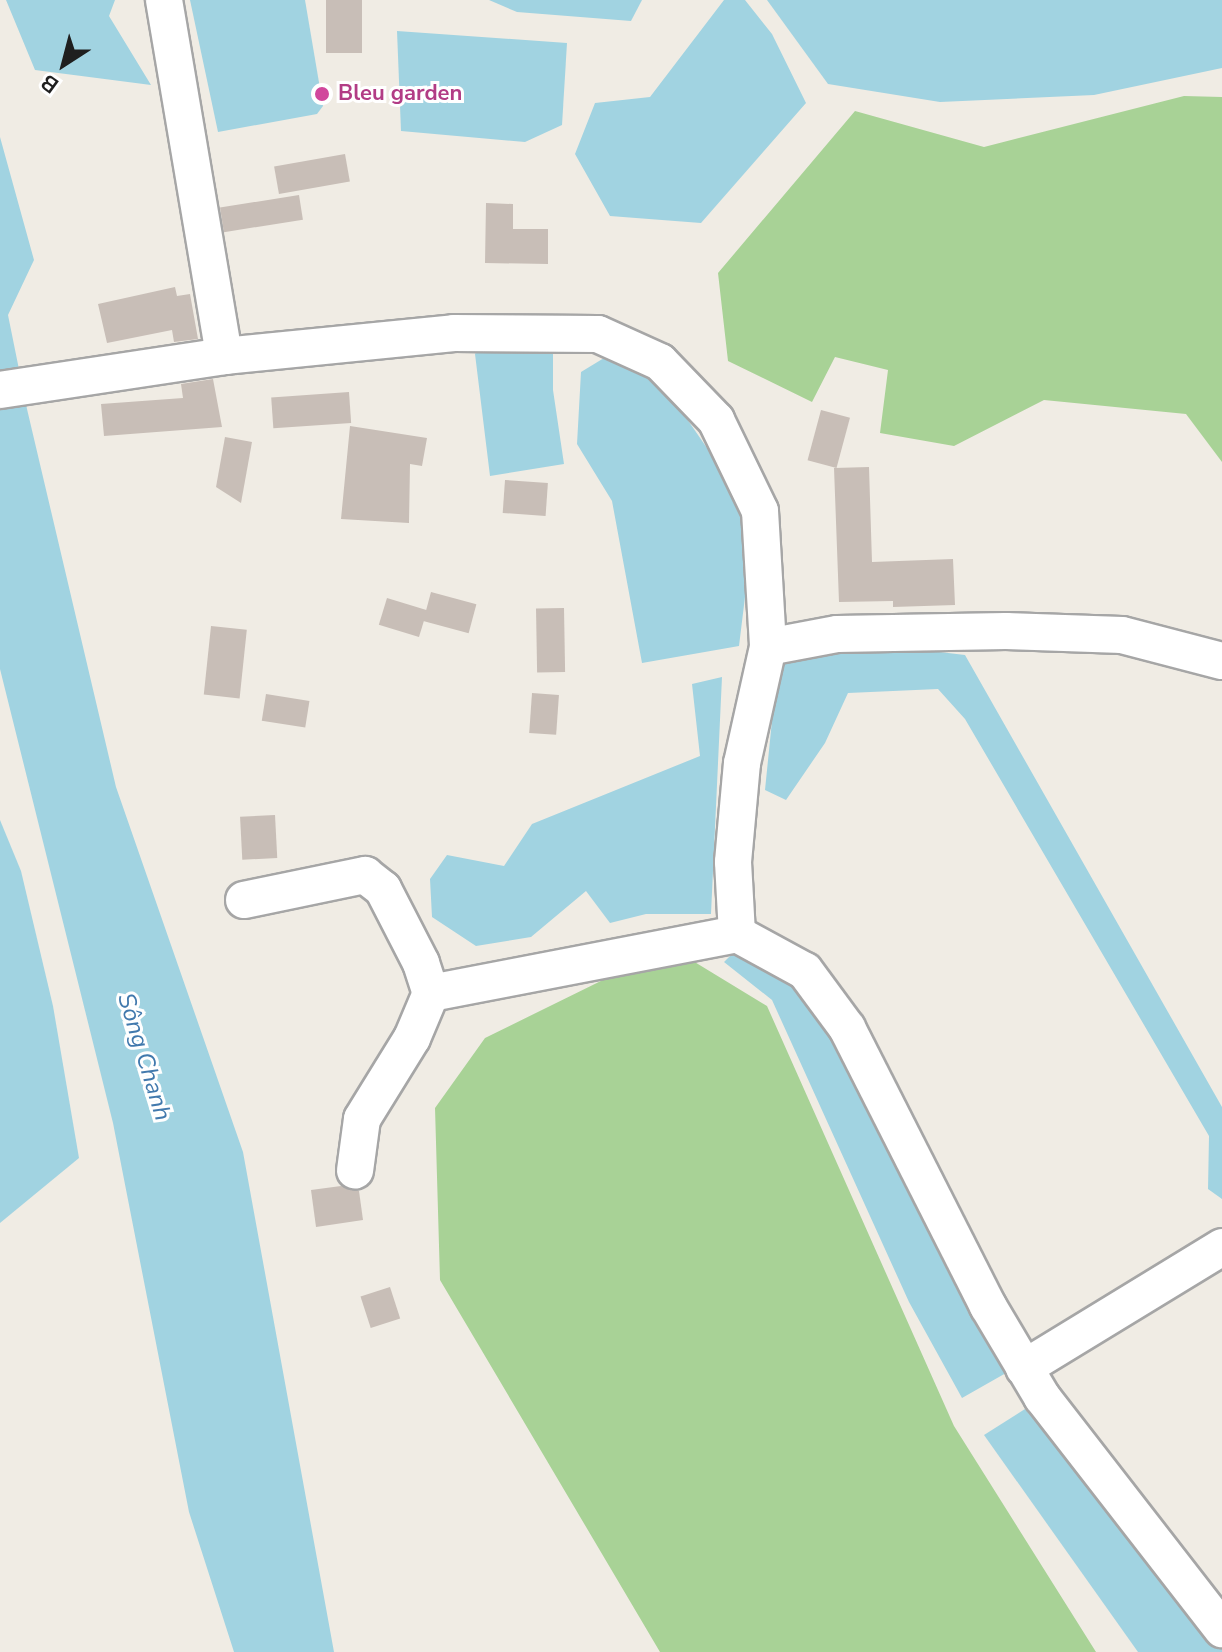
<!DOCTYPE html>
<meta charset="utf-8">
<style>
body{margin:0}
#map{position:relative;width:1222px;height:1652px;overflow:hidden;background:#f0ece4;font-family:"Nunito Sans",sans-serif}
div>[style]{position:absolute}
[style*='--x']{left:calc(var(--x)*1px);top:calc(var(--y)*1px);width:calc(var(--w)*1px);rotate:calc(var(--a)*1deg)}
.forest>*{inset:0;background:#a8d296}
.water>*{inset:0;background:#a1d3e1}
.building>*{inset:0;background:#c8beb7;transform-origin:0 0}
.roads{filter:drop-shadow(2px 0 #a6a6a6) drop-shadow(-2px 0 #a6a6a6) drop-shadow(0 2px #a6a6a6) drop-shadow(0 -2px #a6a6a6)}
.minor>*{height:36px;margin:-18px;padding:0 18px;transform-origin:18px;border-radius:18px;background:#fff}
.dots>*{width:22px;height:22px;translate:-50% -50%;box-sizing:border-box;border:4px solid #fff;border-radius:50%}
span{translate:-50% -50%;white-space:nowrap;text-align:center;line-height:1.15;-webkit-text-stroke:6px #fff;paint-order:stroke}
.hotel-label{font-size:22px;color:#b23c85;font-weight:700}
.left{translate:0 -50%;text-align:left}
.water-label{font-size:24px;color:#4179ad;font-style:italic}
.north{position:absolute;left:24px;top:24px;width:80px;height:80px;-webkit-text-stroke:6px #fff;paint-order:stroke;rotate:216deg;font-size:22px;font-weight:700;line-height:32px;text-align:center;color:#1f1f1f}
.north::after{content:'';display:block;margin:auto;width:28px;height:36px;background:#1f1f1f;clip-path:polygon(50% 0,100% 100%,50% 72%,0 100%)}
</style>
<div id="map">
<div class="forest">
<i style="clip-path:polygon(1184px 96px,1222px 97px,1222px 462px,1186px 414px,1044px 400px,954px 446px,880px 433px,888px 370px,835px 357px,812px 402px,728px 361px,718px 273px,855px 111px,984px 147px)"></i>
<i style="clip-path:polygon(670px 947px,767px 1006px,954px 1426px,1096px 1652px,660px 1652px,440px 1280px,435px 1108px,485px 1038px)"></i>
</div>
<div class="water">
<i style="clip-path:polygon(6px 0,115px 0,109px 16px,151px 85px,35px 70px)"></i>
<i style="clip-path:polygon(190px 0,305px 0,323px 106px,317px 114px,218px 132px)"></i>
<i style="clip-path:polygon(489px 0,642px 0,631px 21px,517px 12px)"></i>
<i style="clip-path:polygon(724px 0,745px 0,772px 34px,806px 103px,701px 223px,610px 216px,575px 154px,595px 103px,650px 97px)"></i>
<i style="clip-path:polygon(767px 0,1222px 0,1222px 68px,1094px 95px,940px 102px,828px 84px)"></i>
<i style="clip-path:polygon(397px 31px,567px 43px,562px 125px,525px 142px,401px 131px)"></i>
<i style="clip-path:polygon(0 137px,34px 260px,8px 315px,27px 409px,116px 787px,243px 1152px,334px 1652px,234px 1652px,189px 1512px,113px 1123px,0 669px)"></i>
<i style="clip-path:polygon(553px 338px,553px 390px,564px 464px,490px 476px,475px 354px,482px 344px)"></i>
<i style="clip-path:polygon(604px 358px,637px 362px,687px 419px,738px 493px,751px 548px,739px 646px,642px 663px,612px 501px,577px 444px,581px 372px)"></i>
<i style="clip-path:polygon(855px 642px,965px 655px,1222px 1107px,1222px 1199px,1208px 1189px,1209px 1136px,965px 719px,938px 689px,848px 693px,825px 743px,786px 800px,765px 790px,778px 661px)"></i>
<i style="clip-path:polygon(722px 677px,711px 914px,646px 914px,610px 923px,586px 891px,531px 937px,476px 946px,432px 917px,430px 879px,447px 855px,504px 866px,532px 824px,700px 756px,692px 684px)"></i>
<i style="clip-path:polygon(0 820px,21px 871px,53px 1006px,79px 1158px,0 1223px)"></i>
<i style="clip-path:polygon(735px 951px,778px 964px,819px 1012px,1006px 1373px,962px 1398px,909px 1302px,772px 1000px,724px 962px)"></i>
<i style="clip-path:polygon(1025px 1409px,1222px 1636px,1222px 1652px,1138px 1652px,984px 1435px)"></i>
</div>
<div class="building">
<i style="left:326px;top:0;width:36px;height:53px"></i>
<i style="left:345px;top:154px;width:28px;height:72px;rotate:80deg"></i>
<i style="left:299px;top:195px;width:25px;height:80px;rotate:81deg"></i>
<i style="clip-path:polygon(486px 203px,513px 204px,513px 229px,548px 229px,548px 264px,485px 263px)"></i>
<i style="clip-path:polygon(175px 287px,177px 296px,190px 294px,198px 339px,174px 342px,172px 330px,107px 343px,98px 304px)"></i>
<i style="clip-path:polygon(213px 379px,222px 427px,104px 436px,101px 404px,183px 398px,181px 384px)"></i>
<i style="left:349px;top:392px;width:31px;height:78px;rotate:86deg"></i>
<i style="left:821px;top:410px;width:30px;height:52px;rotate:15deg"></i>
<i style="clip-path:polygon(350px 426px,427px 438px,422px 466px,410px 464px,409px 523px,341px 519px)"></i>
<i style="clip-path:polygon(225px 437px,252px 442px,241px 503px,216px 487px)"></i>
<i style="clip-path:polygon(869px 467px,872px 562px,953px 559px,955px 605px,893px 607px,893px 601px,839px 602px,834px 468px)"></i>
<i style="left:505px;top:480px;width:43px;height:33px;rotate:4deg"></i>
<i style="left:431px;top:592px;width:47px;height:30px;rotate:15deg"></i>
<i style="left:387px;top:598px;width:42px;height:28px;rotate:17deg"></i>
<i style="left:564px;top:608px;width:64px;height:28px;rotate:89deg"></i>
<i style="left:211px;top:626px;width:36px;height:69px;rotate:6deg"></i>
<i style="left:532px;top:693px;width:27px;height:40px;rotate:4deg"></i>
<i style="left:266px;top:694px;width:44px;height:27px;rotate:9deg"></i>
<i style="left:275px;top:815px;width:43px;height:35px;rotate:87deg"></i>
<i style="clip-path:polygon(341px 1186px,359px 1191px,363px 1220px,316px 1227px,311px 1190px)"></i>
<i style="left:390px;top:1287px;width:33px;height:31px;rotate:72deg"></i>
</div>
<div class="roads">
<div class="minor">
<i style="--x:164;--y:0;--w:361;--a:80.4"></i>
<i style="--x:0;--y:390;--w:227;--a:-8.6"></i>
<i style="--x:224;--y:356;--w:231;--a:-5.7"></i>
<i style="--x:454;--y:333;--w:144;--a:0.4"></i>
<i style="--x:598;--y:334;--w:68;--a:24.3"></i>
<i style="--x:660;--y:362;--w:81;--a:46"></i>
<i style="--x:716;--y:420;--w:101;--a:64.2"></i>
<i style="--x:760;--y:511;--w:136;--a:86.6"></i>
<i style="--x:768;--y:647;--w:119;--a:102.6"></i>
<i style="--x:742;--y:763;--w:99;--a:95.2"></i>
<i style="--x:733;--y:862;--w:72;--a:86.8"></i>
<i style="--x:768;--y:647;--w:70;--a:-10.7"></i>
<i style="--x:837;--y:634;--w:169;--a:-1"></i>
<i style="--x:1006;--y:631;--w:116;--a:2"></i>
<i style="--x:1122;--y:635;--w:103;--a:14.6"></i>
<i style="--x:244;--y:900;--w:124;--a:-11.7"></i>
<i style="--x:365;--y:875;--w:23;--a:38"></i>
<i style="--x:383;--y:889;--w:83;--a:62.8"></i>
<i style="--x:421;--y:963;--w:32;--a:72"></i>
<i style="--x:431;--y:993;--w:49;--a:112.9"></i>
<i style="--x:412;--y:1038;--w:95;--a:121.7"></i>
<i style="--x:362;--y:1119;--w:52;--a:97.7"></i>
<i style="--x:431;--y:993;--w:312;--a:-10.9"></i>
<i style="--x:737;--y:934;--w:77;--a:28.6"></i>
<i style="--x:805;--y:971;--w:71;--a:53.6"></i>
<i style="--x:847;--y:1028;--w:312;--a:63.1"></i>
<i style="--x:988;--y:1306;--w:106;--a:59.3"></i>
<i style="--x:1042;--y:1397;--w:294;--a:52.2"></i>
<i style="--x:1024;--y:1368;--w:232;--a:-31.4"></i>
</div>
</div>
<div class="dots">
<i style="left:322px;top:94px;background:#d1479c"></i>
</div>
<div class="hotel-label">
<span class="left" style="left:338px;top:94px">Bleu garden</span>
</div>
<div class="water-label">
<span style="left:144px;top:1057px;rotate:73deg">Sông Chanh</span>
</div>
<div class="north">B</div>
</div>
